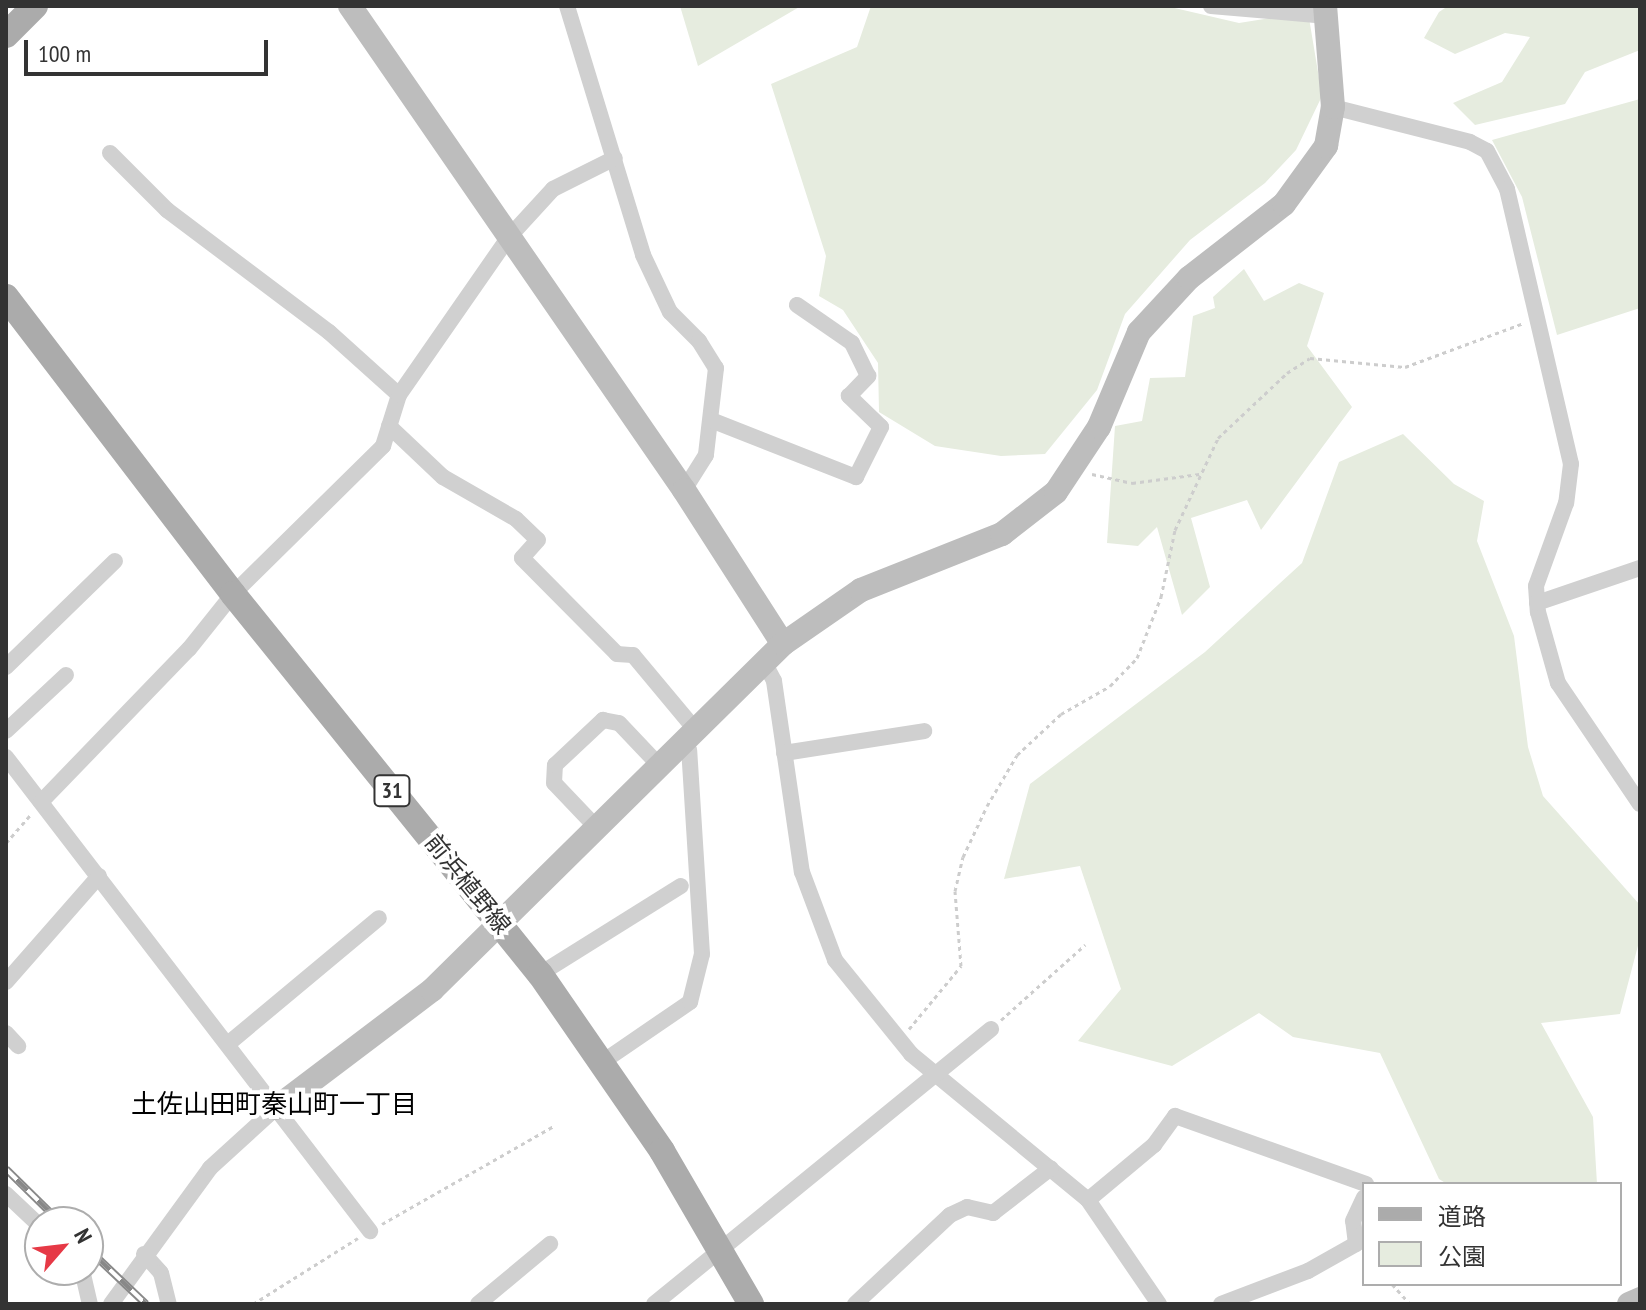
<!DOCTYPE html>
<meta charset="utf-8">
<style>
body{margin:0}
#map{position:relative;width:1646px;height:1310px;overflow:hidden;background:#fff;font-family:"PT Sans Narrow","Noto Sans JP",sans-serif}
div>[style]{position:absolute}
[style*='--x']{left:calc(var(--x)*1px);top:calc(var(--y)*1px);width:calc(var(--w)*1px);rotate:calc(var(--a)*1deg)}
.green>*{inset:0;background:#e6ecdf}
.path>*{height:3px;margin-top:-1.5px;transform-origin:0;background:repeating-linear-gradient(90deg,#cdcdcd 0 4px,transparent 0 8px)}
.street>*{height:16px;margin:-8px;padding:0 8px;transform-origin:8px;border-radius:8px;background:#d0d0d0}
.secondary>*{height:24px;margin:-12px;padding:0 12px;transform-origin:12px;border-radius:12px;background:#bdbdbd}
.primary>*{height:26px;margin:-13px;padding:0 13px;transform-origin:13px;border-radius:13px;background:#ababab}
.rail>*{height:8px;margin-top:-4px;transform-origin:0;background:repeating-linear-gradient(90deg,#fff 0 15px,#888 0 30px);box-sizing:border-box;border-block:2px solid #888}
span{translate:-50% -50%;white-space:nowrap;text-align:center;line-height:1.15;-webkit-text-stroke:8px #fff;paint-order:stroke}
.shield-label span{padding:2px 6px;background:#fff;border:2px solid;border-radius:6px;-webkit-text-stroke-width:0}
.shield-label{font-size:22px;color:#333;font-weight:700}
.street-label{font-size:24px;color:#333}
.neighbourhood-label{font-size:26px;color:#000}
.frame{position:absolute;inset:0;border:8px solid #333;pointer-events:none}
.legend{position:absolute;left:1362px;top:1182px;width:260px;height:104px;box-sizing:border-box;background:#fff;border:2px solid #adadad;margin:0;padding:10px 14px;list-style:none;font-size:24px;color:#333}
.legend li{display:flex;align-items:center;gap:16px;height:40px}
.legend b{width:40px;border:2px solid #adadad}
.north{position:absolute;left:24px;top:1206px;width:80px;height:80px;box-sizing:border-box;background:#fff;border:2px solid #adadad;border-radius:50%;rotate:62deg;font-size:22px;font-weight:700;line-height:32px;text-align:center;color:#333}
.north::after{content:'';display:block;margin:auto;width:28px;height:36px;background:#e63946;clip-path:polygon(50% 0,100% 100%,50% 72%,0 100%)}
.scale{position:absolute;left:24px;top:40px;width:244px;height:36px;box-sizing:border-box;border:4px solid #333;border-top:0;padding-left:10px;font-size:24px;line-height:28px;white-space:nowrap;color:#333;-webkit-text-stroke:6px #fff;paint-order:stroke}
</style>
<div id="map">
<div class="green">
<i style="clip-path:polygon(680px 6px,801px 6px,698px 66px)"></i>
<i style="clip-path:polygon(871px 6px,1166px 6px,1239px 23px,1308px 12px,1322px 96px,1296px 150px,1265px 183px,1190px 240px,1125px 314px,1097px 390px,1045px 454px,1001px 456px,935px 446px,879px 412px,878px 363px,843px 310px,819px 296px,826px 256px,771px 84px,857px 47px)"></i>
<i style="clip-path:polygon(1448px 6px,1640px 6px,1640px 50px,1585px 72px,1565px 104px,1475px 125px,1453px 103px,1502px 82px,1530px 37px,1505px 33px,1455px 54px,1424px 38px,1439px 12px)"></i>
<i style="clip-path:polygon(1640px 99px,1640px 308px,1557px 335px,1522px 197px,1492px 140px)"></i>
<i style="clip-path:polygon(1244px 269px,1264px 301px,1299px 283px,1324px 293px,1307px 346px,1352px 407px,1261px 530px,1247px 500px,1191px 518px,1210px 587px,1182px 615px,1157px 527px,1138px 546px,1107px 543px,1115px 426px,1142px 421px,1150px 378px,1185px 377px,1193px 316px,1215px 308px,1213px 297px)"></i>
<i style="clip-path:polygon(1403px 434px,1454px 484px,1484px 501px,1477px 541px,1514px 636px,1528px 747px,1543px 796px,1640px 905px,1640px 938px,1620px 1014px,1541px 1023px,1593px 1117px,1597px 1184px,1447px 1184px,1439px 1179px,1380px 1053px,1293px 1037px,1259px 1013px,1172px 1066px,1078px 1041px,1121px 989px,1080px 866px,1004px 879px,1030px 784px,1205px 652px,1302px 563px,1339px 462px)"></i>
</div>
<div class="path">
<i style="--x:1092;--y:474;--w:41;--a:12.7"></i>
<i style="--x:1132;--y:483;--w:68;--a:-7.7"></i>
<i style="--x:6;--y:843;--w:38;--a:-49"></i>
<i style="--x:1001;--y:1020;--w:113;--a:-41.8"></i>
<i style="--x:909;--y:1029;--w:82;--a:-50.5"></i>
<i style="--x:961;--y:966;--w:75;--a:-94.6"></i>
<i style="--x:955;--y:891;--w:35;--a:-77"></i>
<i style="--x:963;--y:857;--w:56;--a:-64.8"></i>
<i style="--x:987;--y:806;--w:59;--a:-59.5"></i>
<i style="--x:1017;--y:755;--w:60;--a:-43"></i>
<i style="--x:1061;--y:714;--w:56;--a:-29.7"></i>
<i style="--x:1110;--y:686;--w:39;--a:-46"></i>
<i style="--x:1137;--y:658;--w:66;--a:-68.5"></i>
<i style="--x:1161;--y:597;--w:68;--a:-78.2"></i>
<i style="--x:1175;--y:530;--w:102;--a:-64.9"></i>
<i style="--x:1218;--y:438;--w:95;--a:-43.3"></i>
<i style="--x:1287;--y:373;--w:27;--a:-33"></i>
<i style="--x:1310;--y:358;--w:95;--a:5.4"></i>
<i style="--x:1405;--y:367;--w:127;--a:-20.3"></i>
<i style="--x:382;--y:1224;--w:198;--a:-29.7"></i>
<i style="--x:1392;--y:1284;--w:27;--a:48"></i>
<i style="--x:253;--y:1304;--w:124;--a:-32.2"></i>
</div>
<div class="street">
<i style="--x:567;--y:6;--w:260;--a:73"></i>
<i style="--x:643;--y:255;--w:63;--a:64.7"></i>
<i style="--x:670;--y:312;--w:41;--a:45"></i>
<i style="--x:699;--y:341;--w:32;--a:58"></i>
<i style="--x:716;--y:368;--w:88;--a:96.6"></i>
<i style="--x:706;--y:455;--w:41;--a:122.2"></i>
<i style="--x:1211;--y:6;--w:116;--a:4.9"></i>
<i style="--x:1333;--y:107;--w:141;--a:14.3"></i>
<i style="--x:1470;--y:142;--w:19;--a:28"></i>
<i style="--x:1487;--y:151;--w:43;--a:62.2"></i>
<i style="--x:1507;--y:189;--w:282;--a:76.9"></i>
<i style="--x:1571;--y:464;--w:39;--a:97"></i>
<i style="--x:1566;--y:503;--w:88;--a:109.9"></i>
<i style="--x:1536;--y:586;--w:26;--a:86"></i>
<i style="--x:1538;--y:612;--w:74;--a:74.3"></i>
<i style="--x:1558;--y:683;--w:146;--a:55.9"></i>
<i style="--x:110;--y:153;--w:81;--a:45"></i>
<i style="--x:167;--y:210;--w:203;--a:37"></i>
<i style="--x:329;--y:332;--w:94;--a:42"></i>
<i style="--x:711;--y:420;--w:156;--a:21.5"></i>
<i style="--x:856;--y:477;--w:56;--a:-63.4"></i>
<i style="--x:881;--y:427;--w:45;--a:-135.9"></i>
<i style="--x:849;--y:396;--w:28;--a:-46"></i>
<i style="--x:868;--y:376;--w:37;--a:-116"></i>
<i style="--x:852;--y:343;--w:67;--a:-145.4"></i>
<i style="--x:389;--y:426;--w:74;--a:43.4"></i>
<i style="--x:443;--y:477;--w:84;--a:29.9"></i>
<i style="--x:516;--y:519;--w:30;--a:44"></i>
<i style="--x:538;--y:540;--w:24;--a:132"></i>
<i style="--x:522;--y:558;--w:135;--a:45.3"></i>
<i style="--x:617;--y:654;--w:16;--a:4"></i>
<i style="--x:633;--y:655;--w:94;--a:50.2"></i>
<i style="--x:1537;--y:603;--w:109;--a:-18.8"></i>
<i style="--x:764;--y:662;--w:21;--a:62"></i>
<i style="--x:774;--y:681;--w:193;--a:81.7"></i>
<i style="--x:802;--y:872;--w:94;--a:69.4"></i>
<i style="--x:835;--y:960;--w:121;--a:51"></i>
<i style="--x:911;--y:1054;--w:229;--a:39.5"></i>
<i style="--x:1088;--y:1200;--w:126;--a:55.7"></i>
<i style="--x:6;--y:667;--w:152;--a:-44.2"></i>
<i style="--x:6;--y:731;--w:82;--a:-43"></i>
<i style="--x:784;--y:753;--w:142;--a:-8.9"></i>
<i style="--x:6;--y:757;--w:598;--a:52.48"></i>
<i style="--x:41;--y:802;--w:213;--a:-46"></i>
<i style="--x:189;--y:649;--w:70;--a:-51.3"></i>
<i style="--x:233;--y:594;--w:211;--a:-44.6"></i>
<i style="--x:383;--y:446;--w:53;--a:-72.6"></i>
<i style="--x:399;--y:395;--w:193;--a:-55.2"></i>
<i style="--x:509;--y:237;--w:65;--a:-47.5"></i>
<i style="--x:553;--y:189;--w:69;--a:-26.6"></i>
<i style="--x:595;--y:826;--w:59;--a:-133.6"></i>
<i style="--x:554;--y:783;--w:18;--a:-87"></i>
<i style="--x:555;--y:765;--w:66;--a:-43.2"></i>
<i style="--x:603;--y:720;--w:16;--a:11"></i>
<i style="--x:619;--y:723;--w:55;--a:46.5"></i>
<i style="--x:540;--y:974;--w:166;--a:-32"></i>
<i style="--x:6;--y:982;--w:141;--a:-48.7"></i>
<i style="--x:6;--y:1033;--w:18;--a:47"></i>
<i style="--x:229;--y:1043;--w:195;--a:-39.8"></i>
<i style="--x:601;--y:1063;--w:108;--a:-34.4"></i>
<i style="--x:690;--y:1002;--w:49;--a:-76"></i>
<i style="--x:702;--y:954;--w:204;--a:-93.6"></i>
<i style="--x:689;--y:750;--w:12;--a:-132"></i>
<i style="--x:6;--y:1194;--w:47;--a:43.3"></i>
<i style="--x:1088;--y:1200;--w:86;--a:-39.8"></i>
<i style="--x:1154;--y:1145;--w:36;--a:-54"></i>
<i style="--x:1175;--y:1116;--w:203;--a:19.6"></i>
<i style="--x:144;--y:1254;--w:25;--a:48"></i>
<i style="--x:161;--y:1273;--w:32;--a:76"></i>
<i style="--x:82;--y:1270;--w:35;--a:77"></i>
<i style="--x:111;--y:1304;--w:168;--a:-53.9"></i>
<i style="--x:210;--y:1168;--w:89;--a:-42.3"></i>
<i style="--x:478;--y:1304;--w:94;--a:-39.8"></i>
<i style="--x:654;--y:1304;--w:435;--a:-39.2"></i>
<i style="--x:855;--y:1304;--w:130;--a:-43.1"></i>
<i style="--x:950;--y:1215;--w:19;--a:-25"></i>
<i style="--x:967;--y:1207;--w:27;--a:13"></i>
<i style="--x:993;--y:1213;--w:73;--a:-37.8"></i>
<i style="--x:1221;--y:1304;--w:93;--a:-20.8"></i>
<i style="--x:1308;--y:1271;--w:55;--a:-29.4"></i>
<i style="--x:1356;--y:1244;--w:23;--a:-97"></i>
<i style="--x:1353;--y:1221;--w:26;--a:-65"></i>
</div>
<div class="secondary">
<i style="--x:350;--y:6;--w:588;--a:55.39"></i>
<i style="--x:684;--y:490;--w:183;--a:57.3"></i>
<i style="--x:276;--y:1108;--w:196;--a:-37.1"></i>
<i style="--x:432;--y:990;--w:493;--a:-44.6"></i>
<i style="--x:783;--y:644;--w:95;--a:-34.7"></i>
<i style="--x:861;--y:590;--w:152;--a:-21.7"></i>
<i style="--x:1002;--y:534;--w:68;--a:-37.9"></i>
<i style="--x:1056;--y:492;--w:78;--a:-56.5"></i>
<i style="--x:1099;--y:427;--w:103;--a:-67.2"></i>
<i style="--x:1139;--y:332;--w:74;--a:-47.2"></i>
<i style="--x:1189;--y:278;--w:120;--a:-37.9"></i>
<i style="--x:1284;--y:204;--w:72;--a:-54.1"></i>
<i style="--x:1326;--y:146;--w:40;--a:-80"></i>
<i style="--x:1333;--y:107;--w:101;--a:-94.5"></i>
<i style="--x:1629;--y:1304;--w:12;--a:-24"></i>
</div>
<div class="primary">
<i style="--x:6;--y:35;--w:41;--a:-45"></i>
<i style="--x:6;--y:297;--w:374;--a:52.6"></i>
<i style="--x:233;--y:594;--w:489;--a:51.1"></i>
<i style="--x:540;--y:974;--w:215;--a:55.4"></i>
<i style="--x:662;--y:1151;--w:177;--a:59.8"></i>
</div>
<div class="rail">
<i style="--x:6;--y:1169;--w:76;--a:44.5"></i>
<i style="--x:88;--y:1249;--w:80;--a:43.5"></i>
</div>
<div class="shield-label">
<span style="left:392px;top:791px">31</span>
</div>
<div class="street-label">
<span style="left:468px;top:884px;rotate:51deg">前浜植野線</span>
</div>
<div class="neighbourhood-label">
<span style="left:274px;top:1104px">土佐山田町秦山町一丁目</span>
</div>
<div class="frame"></div>
<ul class="legend">
<li><b style="height:10px;background:#ababab"></b>道路</li>
<li><b style="height:22px;background:#e6ecdf"></b>公園</li>
</ul>
<div class="north">N</div>
<div class="scale">100 m</div>
</div>
